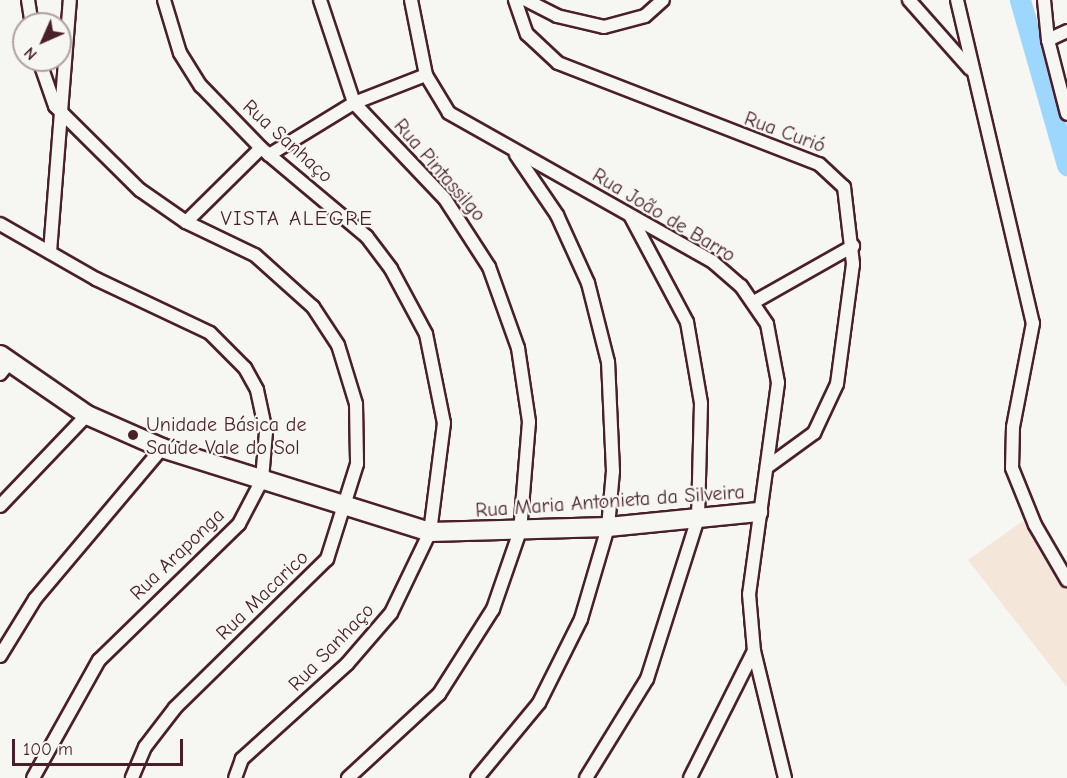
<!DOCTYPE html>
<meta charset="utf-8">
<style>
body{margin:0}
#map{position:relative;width:1067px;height:778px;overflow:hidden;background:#f6f6f2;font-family:"Comic Neue",sans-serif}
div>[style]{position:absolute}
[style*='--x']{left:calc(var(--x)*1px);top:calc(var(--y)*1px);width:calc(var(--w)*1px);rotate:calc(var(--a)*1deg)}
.built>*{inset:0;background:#f4e7d9}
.river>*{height:21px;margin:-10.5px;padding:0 10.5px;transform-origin:10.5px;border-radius:10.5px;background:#9ed7fe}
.roads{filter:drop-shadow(2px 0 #4a1f2b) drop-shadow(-2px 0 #4a1f2b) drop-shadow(0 2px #4a1f2b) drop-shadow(0 -2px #4a1f2b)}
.street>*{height:12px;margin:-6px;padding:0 6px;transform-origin:6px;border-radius:6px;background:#f6f6f2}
.secondary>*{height:18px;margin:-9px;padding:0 9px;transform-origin:9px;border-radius:9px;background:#f6f6f2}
.dots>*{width:16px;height:16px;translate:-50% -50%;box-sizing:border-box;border:3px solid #f6f6f2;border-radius:50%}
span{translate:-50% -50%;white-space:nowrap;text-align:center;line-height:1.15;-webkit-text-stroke:4.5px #f6f6f2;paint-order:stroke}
.street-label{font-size:20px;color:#4a1f2b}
.poi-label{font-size:20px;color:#4a1f2b}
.left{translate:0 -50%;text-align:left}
.neighbourhood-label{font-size:21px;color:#4a1f2b;letter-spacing:1.5px}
.north{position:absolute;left:12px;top:12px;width:60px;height:60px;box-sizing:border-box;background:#f6f6f2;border:2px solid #b1a0a2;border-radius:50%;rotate:225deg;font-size:16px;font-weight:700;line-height:24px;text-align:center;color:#4a1f2b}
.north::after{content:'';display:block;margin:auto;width:21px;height:27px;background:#4a1f2b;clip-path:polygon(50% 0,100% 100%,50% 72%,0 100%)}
.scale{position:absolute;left:12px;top:739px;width:171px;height:27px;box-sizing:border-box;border:3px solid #4a1f2b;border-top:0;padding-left:8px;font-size:18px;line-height:21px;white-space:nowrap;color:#4a1f2b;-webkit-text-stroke:4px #f6f6f2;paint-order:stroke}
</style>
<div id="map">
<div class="built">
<i style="clip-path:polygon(1023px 521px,1067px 584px,1067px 687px,968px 560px)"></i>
</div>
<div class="river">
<i style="--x:1020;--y:0;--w:172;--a:74.1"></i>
</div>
<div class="roads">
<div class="street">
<i style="--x:28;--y:0;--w:24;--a:81"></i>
<i style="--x:164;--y:0;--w:55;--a:73.2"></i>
<i style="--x:180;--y:53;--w:39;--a:58"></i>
<i style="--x:201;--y:86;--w:86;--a:45.9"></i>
<i style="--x:261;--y:148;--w:138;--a:40"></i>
<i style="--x:367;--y:237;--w:40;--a:53"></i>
<i style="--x:391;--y:269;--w:74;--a:61.7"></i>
<i style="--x:426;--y:334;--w:91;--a:78.6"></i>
<i style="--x:444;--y:423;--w:110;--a:97.3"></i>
<i style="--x:430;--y:532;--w:90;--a:115.7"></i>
<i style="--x:391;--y:613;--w:67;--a:130.8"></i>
<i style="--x:347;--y:664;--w:142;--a:137.9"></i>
<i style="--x:242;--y:759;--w:20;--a:110"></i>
<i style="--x:320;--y:0;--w:108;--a:71.7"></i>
<i style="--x:354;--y:103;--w:132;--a:46.5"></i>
<i style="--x:445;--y:199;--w:81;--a:57.1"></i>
<i style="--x:489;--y:267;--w:86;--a:70.3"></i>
<i style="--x:518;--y:348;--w:75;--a:81.5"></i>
<i style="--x:529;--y:422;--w:109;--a:94.7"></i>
<i style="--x:520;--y:531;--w:83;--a:109.1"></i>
<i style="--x:493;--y:609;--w:101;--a:122.4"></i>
<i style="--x:439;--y:694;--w:124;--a:137.3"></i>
<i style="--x:411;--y:0;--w:76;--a:78.7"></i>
<i style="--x:426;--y:75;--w:44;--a:58.8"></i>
<i style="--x:449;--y:113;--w:303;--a:29.4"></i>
<i style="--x:713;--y:262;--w:37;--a:41"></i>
<i style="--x:741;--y:286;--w:46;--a:55.6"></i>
<i style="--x:767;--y:324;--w:60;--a:79.4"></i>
<i style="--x:778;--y:383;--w:213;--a:97.8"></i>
<i style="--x:749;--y:594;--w:57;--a:85"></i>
<i style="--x:754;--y:651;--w:131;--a:76.3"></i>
<i style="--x:515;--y:0;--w:36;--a:71"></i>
<i style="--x:527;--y:34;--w:42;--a:43.1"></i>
<i style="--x:558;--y:63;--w:280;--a:21.2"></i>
<i style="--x:819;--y:164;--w:34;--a:43"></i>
<i style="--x:844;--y:187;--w:78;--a:83.3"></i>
<i style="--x:853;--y:264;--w:121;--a:97.6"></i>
<i style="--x:837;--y:384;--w:54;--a:115.1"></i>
<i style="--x:814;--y:433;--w:58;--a:144.1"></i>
<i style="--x:526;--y:0;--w:35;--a:27"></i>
<i style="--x:557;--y:16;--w:48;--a:13.2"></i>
<i style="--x:604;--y:27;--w:42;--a:-15"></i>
<i style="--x:645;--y:16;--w:24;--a:-42"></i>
<i style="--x:909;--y:0;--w:92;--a:48.5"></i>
<i style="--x:957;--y:0;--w:332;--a:76.8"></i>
<i style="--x:1033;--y:323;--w:106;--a:100.9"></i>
<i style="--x:1013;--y:427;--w:41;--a:91.4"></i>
<i style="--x:1012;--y:468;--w:61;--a:68"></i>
<i style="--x:1035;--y:525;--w:64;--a:59.8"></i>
<i style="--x:1044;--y:0;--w:40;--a:84.3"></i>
<i style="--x:1048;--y:40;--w:76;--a:75.6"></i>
<i style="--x:1048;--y:40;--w:21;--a:-25"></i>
<i style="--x:39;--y:60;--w:49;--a:70.8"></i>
<i style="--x:55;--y:106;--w:120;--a:44.7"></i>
<i style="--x:140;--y:190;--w:56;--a:34.8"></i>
<i style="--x:186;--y:222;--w:76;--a:25.6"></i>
<i style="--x:255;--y:255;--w:78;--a:41.9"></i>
<i style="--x:313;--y:307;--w:45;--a:56.7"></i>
<i style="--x:338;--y:345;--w:62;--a:73"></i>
<i style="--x:356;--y:404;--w:60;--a:89"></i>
<i style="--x:357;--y:464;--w:100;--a:107.5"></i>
<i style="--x:327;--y:559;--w:213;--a:135.6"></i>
<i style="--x:175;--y:708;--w:49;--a:127.6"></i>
<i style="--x:145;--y:747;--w:34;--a:113"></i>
<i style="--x:269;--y:155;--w:100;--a:-31.5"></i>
<i style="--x:354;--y:103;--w:77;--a:-21.3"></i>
<i style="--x:186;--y:222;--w:105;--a:-44.6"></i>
<i style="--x:0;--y:224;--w:111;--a:29.8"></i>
<i style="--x:96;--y:279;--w:126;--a:25.3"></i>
<i style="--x:210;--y:333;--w:49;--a:45"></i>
<i style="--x:245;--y:368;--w:25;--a:61"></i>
<i style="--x:257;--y:390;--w:43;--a:77.9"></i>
<i style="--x:266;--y:432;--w:48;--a:94.8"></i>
<i style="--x:262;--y:480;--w:50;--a:117.6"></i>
<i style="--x:239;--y:524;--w:195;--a:135.8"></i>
<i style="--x:99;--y:660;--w:135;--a:119.2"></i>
<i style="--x:50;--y:252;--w:253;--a:-85.5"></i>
<i style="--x:754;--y:302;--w:114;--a:-29.5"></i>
<i style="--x:0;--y:374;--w:14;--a:-51"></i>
<i style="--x:0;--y:506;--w:126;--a:-46.3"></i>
<i style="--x:0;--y:656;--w:67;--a:-58.4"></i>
<i style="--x:35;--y:599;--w:197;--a:-49.9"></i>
<i style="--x:477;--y:778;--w:97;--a:-50.4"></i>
<i style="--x:539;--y:703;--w:94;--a:-63.4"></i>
<i style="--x:581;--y:619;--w:96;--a:-73.6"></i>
<i style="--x:608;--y:527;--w:56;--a:-84.9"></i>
<i style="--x:613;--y:471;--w:109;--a:-92.6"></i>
<i style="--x:608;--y:362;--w:81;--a:-104.2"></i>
<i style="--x:588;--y:283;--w:75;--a:-114.5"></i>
<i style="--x:557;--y:215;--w:73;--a:-124.3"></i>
<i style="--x:586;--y:778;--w:116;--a:-58.4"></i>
<i style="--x:647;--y:679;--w:169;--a:-72.4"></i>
<i style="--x:698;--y:518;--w:115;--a:-88.5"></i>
<i style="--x:701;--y:403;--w:82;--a:-99.8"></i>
<i style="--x:687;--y:322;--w:119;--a:-118.1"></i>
<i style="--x:690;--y:778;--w:142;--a:-63.3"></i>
</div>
<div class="secondary">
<i style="--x:0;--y:355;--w:106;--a:34.6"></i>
<i style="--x:87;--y:415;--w:82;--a:23.7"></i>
<i style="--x:162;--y:448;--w:281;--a:17.4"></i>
<i style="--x:430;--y:532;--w:178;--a:-1.6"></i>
<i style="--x:608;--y:527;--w:151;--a:-5.7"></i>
</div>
</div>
<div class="dots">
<i style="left:133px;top:435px;background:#4a1f2b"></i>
</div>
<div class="street-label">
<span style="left:785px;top:132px;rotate:20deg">Rua Curió</span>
<span style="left:288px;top:141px;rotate:42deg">Rua Sanhaço</span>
<span style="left:440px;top:170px;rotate:49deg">Rua Pintassilgo</span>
<span style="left:664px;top:215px;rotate:31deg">Rua João de Barro</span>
<span style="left:610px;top:501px;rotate:-4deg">Rua Maria Antonieta da Silveira</span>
<span style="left:177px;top:554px;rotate:-44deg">Rua Araponga</span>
<span style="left:262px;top:595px;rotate:-44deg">Rua Macarico</span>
<span style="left:331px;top:647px;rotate:-46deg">Rua Sanhaço</span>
</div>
<div class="poi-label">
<span class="left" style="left:146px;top:436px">Unidade Básica de<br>Saúde Vale do Sol</span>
</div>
<div class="neighbourhood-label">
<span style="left:297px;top:218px">VISTA ALEGRE</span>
</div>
<div class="north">N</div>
<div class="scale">100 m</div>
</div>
